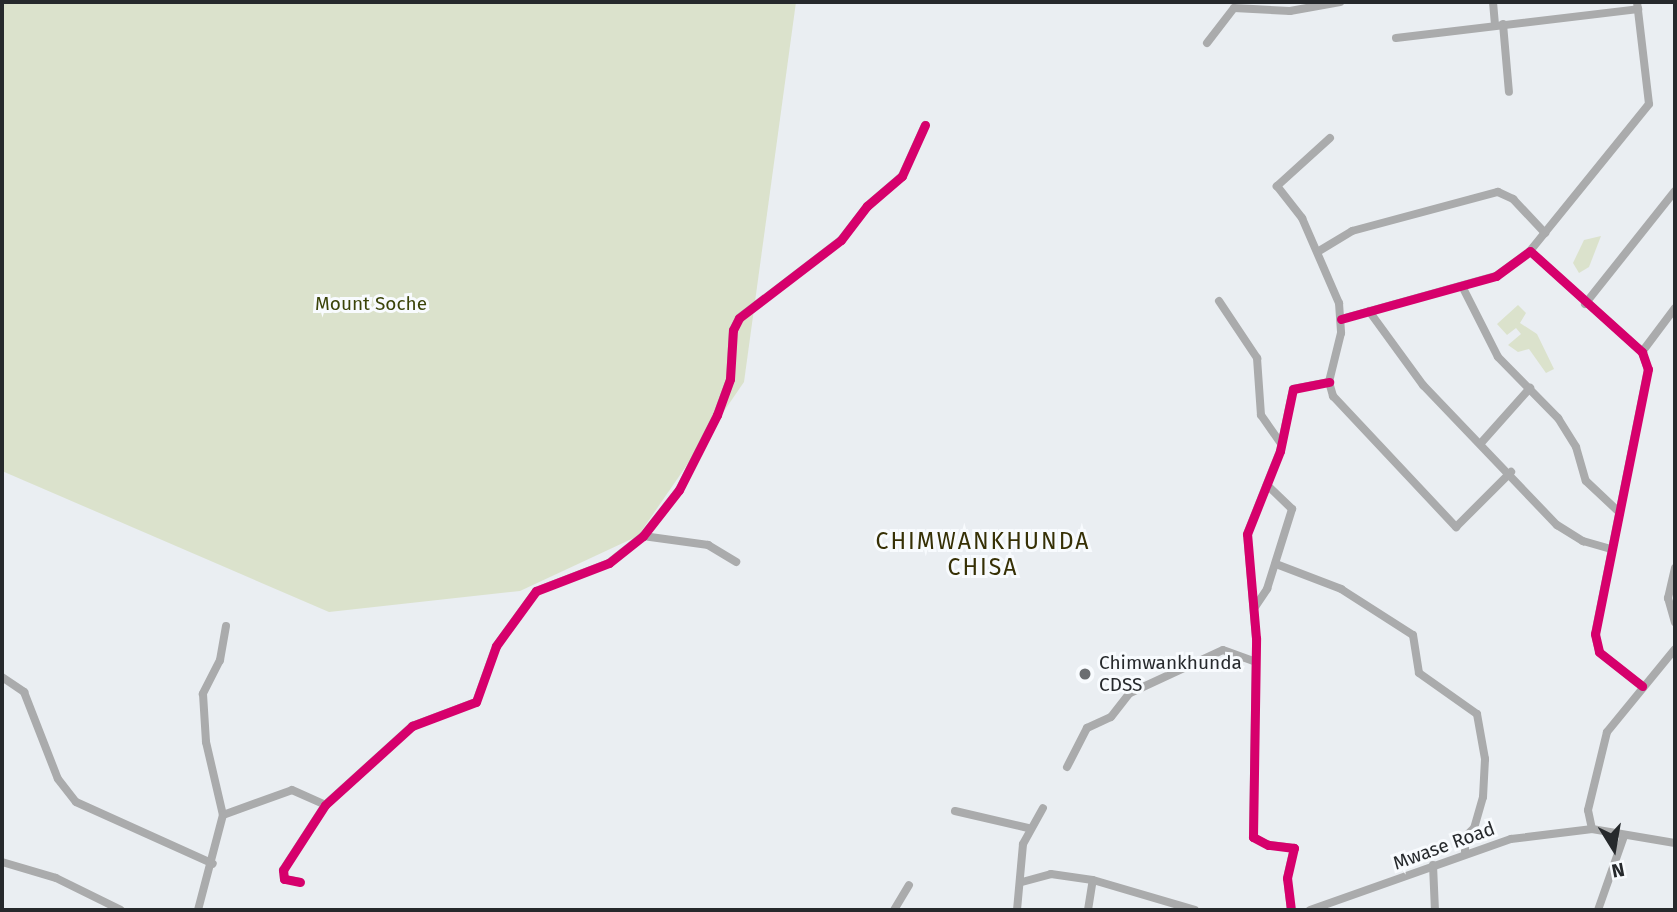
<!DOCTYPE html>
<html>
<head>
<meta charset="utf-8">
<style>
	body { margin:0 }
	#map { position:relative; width:1677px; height:912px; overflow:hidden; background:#eaeef2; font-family:"Fira Sans",sans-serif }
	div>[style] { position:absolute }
	.green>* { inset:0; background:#dbe2cc }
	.minor>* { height:8px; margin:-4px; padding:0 4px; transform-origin:4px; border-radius:4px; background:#aaabac }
	.cycleway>* { height:9px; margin:-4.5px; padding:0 4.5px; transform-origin:4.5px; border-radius:4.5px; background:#d6006c }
	.dots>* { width:19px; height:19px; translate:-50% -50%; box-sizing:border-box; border:4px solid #f8fbfe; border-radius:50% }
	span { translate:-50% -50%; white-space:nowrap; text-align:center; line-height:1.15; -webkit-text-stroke:6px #f8fbfe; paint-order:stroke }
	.park-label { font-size:19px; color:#3b4409 }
	.poi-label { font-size:19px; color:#26292c }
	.left { translate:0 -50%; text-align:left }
	.street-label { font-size:19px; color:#26292c }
	.quarter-label { font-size:23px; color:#363005; letter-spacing:2px }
	.frame { position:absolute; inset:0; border:4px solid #26292c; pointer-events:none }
	.north { position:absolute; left:1579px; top:814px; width:70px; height:70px; -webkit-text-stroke:5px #f8fbfe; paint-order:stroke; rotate:169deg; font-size:19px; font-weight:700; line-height:28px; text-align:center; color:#26292c }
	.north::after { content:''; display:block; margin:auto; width:24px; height:32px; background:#26292c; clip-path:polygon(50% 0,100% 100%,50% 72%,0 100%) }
</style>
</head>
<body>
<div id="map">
	<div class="green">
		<i style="clip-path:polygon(2px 2px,796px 2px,744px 382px,638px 536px,520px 591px,329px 612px,2px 471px)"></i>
		<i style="clip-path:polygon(1601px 236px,1589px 267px,1579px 273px,1573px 263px,1584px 240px)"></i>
		<i style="clip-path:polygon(1518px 305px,1526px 313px,1520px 323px,1537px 334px,1554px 369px,1546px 373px,1529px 349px,1518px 352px,1508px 345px,1521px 334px,1516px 328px,1507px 335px,1497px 324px)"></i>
	</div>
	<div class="minor">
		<i style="left:1493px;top:2px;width:23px;rotate:85deg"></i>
		<i style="left:1503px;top:24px;width:68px;rotate:85deg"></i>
		<i style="left:1396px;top:38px;width:244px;rotate:-6.8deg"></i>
		<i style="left:1207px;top:43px;width:44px;rotate:-52.4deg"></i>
		<i style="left:1234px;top:8px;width:56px;rotate:3.1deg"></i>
		<i style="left:1290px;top:11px;width:51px;rotate:-10.2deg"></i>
		<i style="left:1330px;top:138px;width:72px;rotate:137.8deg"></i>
		<i style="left:1277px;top:186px;width:41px;rotate:52deg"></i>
		<i style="left:1302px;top:218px;width:93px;rotate:66.5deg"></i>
		<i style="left:1339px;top:303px;width:30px;rotate:86deg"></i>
		<i style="left:1341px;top:333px;width:50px;rotate:103.8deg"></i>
		<i style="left:1329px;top:382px;width:15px;rotate:74deg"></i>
		<i style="left:1333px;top:396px;width:180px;rotate:46.8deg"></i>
		<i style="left:1456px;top:527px;width:78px;rotate:-45deg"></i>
		<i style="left:1319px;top:251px;width:39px;rotate:-31deg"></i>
		<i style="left:1352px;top:231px;width:151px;rotate:-15deg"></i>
		<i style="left:1498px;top:192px;width:17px;rotate:25deg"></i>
		<i style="left:1513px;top:199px;width:47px;rotate:46.7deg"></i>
		<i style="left:1530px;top:251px;width:189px;rotate:-51deg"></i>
		<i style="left:1649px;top:104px;width:103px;rotate:-96.7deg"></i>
		<i style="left:1463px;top:288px;width:77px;rotate:63.1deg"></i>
		<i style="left:1498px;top:357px;width:86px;rotate:45.5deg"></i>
		<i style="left:1558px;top:418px;width:34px;rotate:58deg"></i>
		<i style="left:1576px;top:447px;width:35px;rotate:74deg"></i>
		<i style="left:1586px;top:481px;width:45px;rotate:43.2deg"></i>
		<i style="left:1219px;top:301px;width:69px;rotate:56.3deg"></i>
		<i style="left:1257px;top:358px;width:57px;rotate:86deg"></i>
		<i style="left:1261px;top:415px;width:35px;rotate:55deg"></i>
		<i style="left:1585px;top:304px;width:144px;rotate:-51.5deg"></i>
		<i style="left:1369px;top:311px;width:92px;rotate:53.9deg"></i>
		<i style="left:1423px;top:385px;width:194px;rotate:46.3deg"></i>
		<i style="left:1557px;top:525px;width:31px;rotate:32deg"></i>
		<i style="left:1583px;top:541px;width:29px;rotate:16deg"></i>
		<i style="left:1341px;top:319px;width:161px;rotate:-15.5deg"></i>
		<i style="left:1496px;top:276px;width:42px;rotate:-36.3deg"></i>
		<i style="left:1530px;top:251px;width:151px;rotate:42deg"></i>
		<i style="left:1642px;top:352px;width:18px;rotate:71deg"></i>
		<i style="left:1648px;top:369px;width:270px;rotate:101.3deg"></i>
		<i style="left:1595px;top:634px;width:18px;rotate:77deg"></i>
		<i style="left:1599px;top:652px;width:55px;rotate:38.3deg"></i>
		<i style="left:1642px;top:352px;width:55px;rotate:-53.1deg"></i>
		<i style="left:1481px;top:443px;width:74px;rotate:-48.3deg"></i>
		<i style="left:643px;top:536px;width:66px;rotate:7.9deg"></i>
		<i style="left:708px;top:545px;width:33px;rotate:31deg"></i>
		<i style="left:1276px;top:564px;width:70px;rotate:21deg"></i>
		<i style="left:1341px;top:589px;width:85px;rotate:32.6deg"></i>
		<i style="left:1413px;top:635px;width:38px;rotate:81deg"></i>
		<i style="left:1419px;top:673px;width:71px;rotate:35.3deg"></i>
		<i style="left:1477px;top:714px;width:46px;rotate:79.9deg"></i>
		<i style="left:1485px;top:759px;width:38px;rotate:93deg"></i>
		<i style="left:1483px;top:797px;width:32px;rotate:106deg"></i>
		<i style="left:1474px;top:828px;width:13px;rotate:135deg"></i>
		<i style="left:1465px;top:837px;width:15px;rotate:90deg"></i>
		<i style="left:1675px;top:568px;width:31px;rotate:103deg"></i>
		<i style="left:1668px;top:598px;width:25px;rotate:74deg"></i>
		<i style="left:1255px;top:607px;width:22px;rotate:-56deg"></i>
		<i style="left:1267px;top:589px;width:84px;rotate:-72.6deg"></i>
		<i style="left:1292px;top:509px;width:35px;rotate:-136deg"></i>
		<i style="left:226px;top:626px;width:35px;rotate:100deg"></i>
		<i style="left:220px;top:660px;width:38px;rotate:117deg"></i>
		<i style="left:203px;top:694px;width:48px;rotate:86.4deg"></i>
		<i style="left:206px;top:742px;width:75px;rotate:76.9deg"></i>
		<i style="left:223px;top:815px;width:73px;rotate:-19.9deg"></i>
		<i style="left:292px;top:790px;width:36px;rotate:24deg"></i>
		<i style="left:2px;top:677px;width:27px;rotate:34deg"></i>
		<i style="left:24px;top:692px;width:93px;rotate:68.7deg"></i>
		<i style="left:58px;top:779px;width:29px;rotate:52deg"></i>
		<i style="left:76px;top:802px;width:150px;rotate:24.3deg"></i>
		<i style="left:1067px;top:767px;width:44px;rotate:-62.9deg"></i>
		<i style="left:1087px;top:728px;width:26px;rotate:-25deg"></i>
		<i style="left:1111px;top:717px;width:31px;rotate:-52deg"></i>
		<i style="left:1130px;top:693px;width:102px;rotate:-24.8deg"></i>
		<i style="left:1223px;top:650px;width:33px;rotate:20deg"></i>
		<i style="left:955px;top:811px;width:75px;rotate:13.1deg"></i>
		<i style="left:1592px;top:829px;width:19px;rotate:-102deg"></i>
		<i style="left:1588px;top:810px;width:80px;rotate:-76.3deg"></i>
		<i style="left:1607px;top:732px;width:107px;rotate:-50.7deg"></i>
		<i style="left:2px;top:862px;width:56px;rotate:16.5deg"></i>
		<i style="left:56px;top:878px;width:72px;rotate:26.2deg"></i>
		<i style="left:1433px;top:865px;width:45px;rotate:87.5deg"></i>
		<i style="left:300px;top:882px;width:16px;rotate:-169deg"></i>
		<i style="left:284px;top:879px;width:9px;rotate:-96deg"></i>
		<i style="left:283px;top:870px;width:77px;rotate:-57.1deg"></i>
		<i style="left:325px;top:805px;width:118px;rotate:-42.2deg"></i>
		<i style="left:412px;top:726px;width:68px;rotate:-20.6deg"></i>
		<i style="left:476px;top:702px;width:59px;rotate:-70.3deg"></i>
		<i style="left:496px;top:646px;width:68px;rotate:-54deg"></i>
		<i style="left:536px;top:591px;width:78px;rotate:-21deg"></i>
		<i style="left:609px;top:563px;width:43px;rotate:-38.5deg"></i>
		<i style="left:643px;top:536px;width:58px;rotate:-52deg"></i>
		<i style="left:679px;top:490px;width:84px;rotate:-63.1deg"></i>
		<i style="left:717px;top:415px;width:38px;rotate:-70deg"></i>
		<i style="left:730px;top:379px;width:49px;rotate:-86.5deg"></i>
		<i style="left:733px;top:330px;width:13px;rotate:-63deg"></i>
		<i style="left:739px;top:318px;width:128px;rotate:-37.4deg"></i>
		<i style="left:841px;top:240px;width:43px;rotate:-52.6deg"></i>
		<i style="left:867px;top:206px;width:46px;rotate:-40.6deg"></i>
		<i style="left:902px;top:176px;width:56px;rotate:-65.7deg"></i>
		<i style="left:1022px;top:882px;width:30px;rotate:-15deg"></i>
		<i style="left:1051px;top:874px;width:42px;rotate:8.1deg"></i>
		<i style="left:1093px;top:880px;width:106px;rotate:16.4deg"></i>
		<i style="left:198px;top:910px;width:98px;rotate:-75.3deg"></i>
		<i style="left:894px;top:910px;width:29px;rotate:-59deg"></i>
		<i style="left:1017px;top:910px;width:66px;rotate:-84.8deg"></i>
		<i style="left:1023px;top:844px;width:41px;rotate:-60.9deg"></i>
		<i style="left:1088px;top:910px;width:30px;rotate:-81deg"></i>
		<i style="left:1291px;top:910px;width:32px;rotate:-97deg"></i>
		<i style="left:1287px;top:878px;width:31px;rotate:-77deg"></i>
		<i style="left:1294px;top:848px;width:26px;rotate:-173deg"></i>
		<i style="left:1268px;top:845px;width:17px;rotate:-152deg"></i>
		<i style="left:1253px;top:837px;width:199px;rotate:-89.1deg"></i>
		<i style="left:1256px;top:638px;width:104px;rotate:-94.9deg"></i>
		<i style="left:1247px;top:534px;width:89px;rotate:-68.3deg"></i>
		<i style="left:1280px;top:451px;width:63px;rotate:-78.2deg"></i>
		<i style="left:1293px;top:389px;width:37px;rotate:-11deg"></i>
		<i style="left:1310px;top:910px;width:213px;rotate:-19.5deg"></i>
		<i style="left:1511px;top:839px;width:82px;rotate:-7deg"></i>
		<i style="left:1592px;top:829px;width:84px;rotate:9.6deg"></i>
		<i style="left:1598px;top:910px;width:78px;rotate:-70.6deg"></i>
	</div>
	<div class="cycleway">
		<i style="left:1341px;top:319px;width:161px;rotate:-15.5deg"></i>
		<i style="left:1496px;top:276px;width:42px;rotate:-36.3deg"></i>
		<i style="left:1530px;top:251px;width:151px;rotate:42deg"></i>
		<i style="left:1642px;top:352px;width:18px;rotate:71deg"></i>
		<i style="left:1648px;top:369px;width:270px;rotate:101.3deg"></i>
		<i style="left:1595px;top:634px;width:18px;rotate:77deg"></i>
		<i style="left:1599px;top:652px;width:55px;rotate:38.3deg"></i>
		<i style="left:300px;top:882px;width:16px;rotate:-169deg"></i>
		<i style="left:284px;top:879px;width:9px;rotate:-96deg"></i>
		<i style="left:283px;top:870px;width:77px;rotate:-57.1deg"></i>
		<i style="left:325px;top:805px;width:118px;rotate:-42.2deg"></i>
		<i style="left:412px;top:726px;width:68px;rotate:-20.6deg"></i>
		<i style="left:476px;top:702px;width:59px;rotate:-70.3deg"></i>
		<i style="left:496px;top:646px;width:68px;rotate:-54deg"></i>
		<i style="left:536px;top:591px;width:78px;rotate:-21deg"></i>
		<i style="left:609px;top:563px;width:43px;rotate:-38.5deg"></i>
		<i style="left:643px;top:536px;width:58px;rotate:-52deg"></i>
		<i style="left:679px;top:490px;width:84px;rotate:-63.1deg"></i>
		<i style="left:717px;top:415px;width:38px;rotate:-70deg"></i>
		<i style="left:730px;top:379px;width:49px;rotate:-86.5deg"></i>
		<i style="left:733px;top:330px;width:13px;rotate:-63deg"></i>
		<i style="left:739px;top:318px;width:128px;rotate:-37.4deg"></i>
		<i style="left:841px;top:240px;width:43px;rotate:-52.6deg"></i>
		<i style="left:867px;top:206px;width:46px;rotate:-40.6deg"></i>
		<i style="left:902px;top:176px;width:56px;rotate:-65.7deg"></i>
		<i style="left:1291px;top:910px;width:32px;rotate:-97deg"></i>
		<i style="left:1287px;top:878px;width:31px;rotate:-77deg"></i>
		<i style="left:1294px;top:848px;width:26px;rotate:-173deg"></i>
		<i style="left:1268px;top:845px;width:17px;rotate:-152deg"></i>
		<i style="left:1253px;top:837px;width:199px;rotate:-89.1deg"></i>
		<i style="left:1256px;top:638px;width:104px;rotate:-94.9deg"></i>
		<i style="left:1247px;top:534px;width:89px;rotate:-68.3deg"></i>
		<i style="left:1280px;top:451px;width:63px;rotate:-78.2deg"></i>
		<i style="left:1293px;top:389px;width:37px;rotate:-11deg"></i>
	</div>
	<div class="dots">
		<i style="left:1085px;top:674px;background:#6b6e71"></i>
	</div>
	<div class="park-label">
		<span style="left:371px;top:304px">Mount Soche</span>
	</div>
	<div class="poi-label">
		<span class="left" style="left:1099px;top:674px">Chimwankhunda<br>CDSS</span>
	</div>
	<div class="street-label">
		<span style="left:1444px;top:846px;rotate:-20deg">Mwase Road</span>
	</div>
	<div class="quarter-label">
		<span style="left:983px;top:554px">CHIMWANKHUNDA<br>CHISA</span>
	</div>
	<div class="frame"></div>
	<div class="north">N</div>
</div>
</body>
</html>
